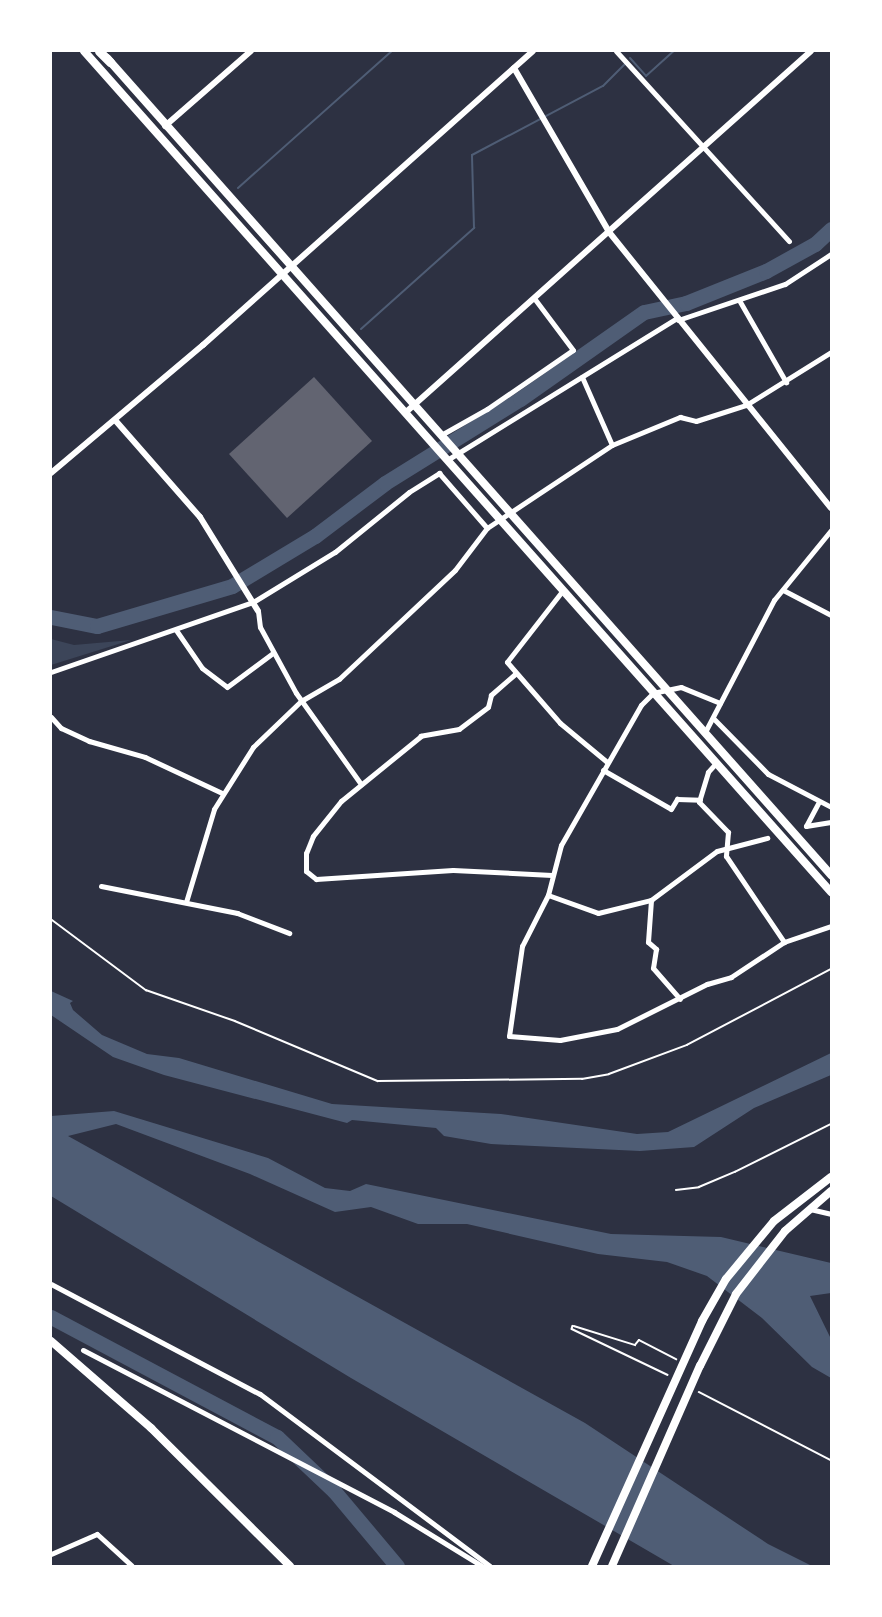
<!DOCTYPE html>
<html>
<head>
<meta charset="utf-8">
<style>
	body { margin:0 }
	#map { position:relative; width:882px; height:1617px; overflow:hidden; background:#2d3142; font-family:"Nunito Sans",sans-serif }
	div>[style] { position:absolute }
	.green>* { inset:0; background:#3c4559 }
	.water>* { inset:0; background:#4f5d75 }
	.stream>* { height:2px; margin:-1px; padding:0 1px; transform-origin:1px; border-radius:1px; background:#4f5d75 }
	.river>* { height:15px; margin:-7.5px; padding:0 7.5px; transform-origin:7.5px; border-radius:7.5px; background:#4f5d75 }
	.building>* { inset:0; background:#626471 }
	.path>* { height:1.5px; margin:-0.75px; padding:0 0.75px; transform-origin:0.75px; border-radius:0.75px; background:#fff }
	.minor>* { height:5px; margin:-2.5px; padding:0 2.5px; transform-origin:2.5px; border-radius:2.5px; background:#fff }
	.tertiary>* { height:6px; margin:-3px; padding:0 3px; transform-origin:3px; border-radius:3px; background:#fff }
	.primary>* { height:8px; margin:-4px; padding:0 4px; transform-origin:4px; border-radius:4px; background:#fff }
	.trunk>* { height:8px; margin:-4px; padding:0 4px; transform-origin:4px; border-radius:4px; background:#fff }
	.motorway>* { height:9px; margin:-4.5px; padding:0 4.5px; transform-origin:4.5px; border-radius:4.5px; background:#fff }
	span { translate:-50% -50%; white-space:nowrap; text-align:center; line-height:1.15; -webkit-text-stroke:4.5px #fff; paint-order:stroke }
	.frame { position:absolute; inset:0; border:52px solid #fff; pointer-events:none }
</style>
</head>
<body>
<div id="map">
	<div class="green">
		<i style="clip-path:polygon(51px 639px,74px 645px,131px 640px,51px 665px)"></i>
	</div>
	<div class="water">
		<i style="clip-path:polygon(51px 991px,73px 1001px,70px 1003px,73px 1010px,102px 1035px,147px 1054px,179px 1058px,332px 1104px,501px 1114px,637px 1134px,668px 1132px,831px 1053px,831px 1075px,754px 1108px,694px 1147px,640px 1151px,491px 1144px,444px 1136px,436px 1128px,352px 1120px,347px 1123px,164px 1075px,113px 1057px,51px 1015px)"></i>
		<i style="clip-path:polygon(114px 1111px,268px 1158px,325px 1188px,350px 1191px,366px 1184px,611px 1234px,721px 1237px,831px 1263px,831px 1293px,810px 1296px,831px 1339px,831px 1378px,812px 1367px,762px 1318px,707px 1276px,667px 1262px,598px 1254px,467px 1224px,418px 1224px,371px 1207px,335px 1212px,250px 1174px,116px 1124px,68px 1136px,585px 1423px,768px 1544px,812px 1566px,674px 1566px,351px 1378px,51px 1196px,51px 1116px)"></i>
	</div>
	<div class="stream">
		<i style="left:630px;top:58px;width:24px;rotate:48deg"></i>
		<i style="left:646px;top:76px;width:38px;rotate:-42deg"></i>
		<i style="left:238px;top:188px;width:206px;rotate:-41.7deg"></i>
		<i style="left:361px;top:329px;width:152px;rotate:-41.8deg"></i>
		<i style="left:474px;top:228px;width:73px;rotate:-91.6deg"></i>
		<i style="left:472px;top:155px;width:148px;rotate:-27.8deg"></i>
		<i style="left:603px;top:86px;width:31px;rotate:-45deg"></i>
	</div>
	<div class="river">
		<i style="left:51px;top:617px;width:47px;rotate:11.1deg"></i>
		<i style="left:97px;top:626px;width:141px;rotate:-16.5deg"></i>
		<i style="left:232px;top:586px;width:97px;rotate:-31.1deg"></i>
		<i style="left:315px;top:536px;width:88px;rotate:-37.1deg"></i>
		<i style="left:385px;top:483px;width:159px;rotate:-31.9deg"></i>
		<i style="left:520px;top:399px;width:151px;rotate:-35.1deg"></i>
		<i style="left:644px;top:312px;width:43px;rotate:-12.1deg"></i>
		<i style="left:686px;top:303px;width:86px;rotate:-21.8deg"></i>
		<i style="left:766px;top:271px;width:56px;rotate:-28.9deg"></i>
		<i style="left:815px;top:244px;width:22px;rotate:-43deg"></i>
		<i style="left:51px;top:1317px;width:256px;rotate:28deg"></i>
		<i style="left:277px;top:1437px;width:79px;rotate:43.5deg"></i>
		<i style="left:334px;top:1491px;width:98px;rotate:50deg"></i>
	</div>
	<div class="building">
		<i style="clip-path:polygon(314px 377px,372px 441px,287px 518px,229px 454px)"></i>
	</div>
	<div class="path">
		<i style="left:51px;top:919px;width:119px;rotate:36.8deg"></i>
		<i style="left:146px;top:990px;width:94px;rotate:19.2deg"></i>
		<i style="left:235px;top:1021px;width:155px;rotate:22.8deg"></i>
		<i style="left:378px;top:1081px;width:204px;rotate:-0.6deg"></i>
		<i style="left:582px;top:1079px;width:27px;rotate:-10deg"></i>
		<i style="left:609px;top:1074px;width:83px;rotate:-20.4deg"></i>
		<i style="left:687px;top:1045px;width:163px;rotate:-27.8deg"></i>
		<i style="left:676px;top:1190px;width:23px;rotate:-7deg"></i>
		<i style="left:699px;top:1187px;width:39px;rotate:-23deg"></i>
		<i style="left:735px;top:1172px;width:107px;rotate:-26.6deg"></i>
		<i style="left:573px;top:1326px;width:3px;rotate:108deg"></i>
		<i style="left:572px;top:1329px;width:106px;rotate:25.6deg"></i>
		<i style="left:574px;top:1326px;width:64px;rotate:17.3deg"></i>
		<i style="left:635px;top:1345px;width:6px;rotate:-51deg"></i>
		<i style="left:639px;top:1340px;width:42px;rotate:27.2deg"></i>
		<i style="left:699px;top:1392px;width:148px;rotate:27.3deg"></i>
	</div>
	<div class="minor">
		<i style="left:616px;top:51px;width:257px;rotate:47.7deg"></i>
		<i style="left:739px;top:300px;width:95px;rotate:60.2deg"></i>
		<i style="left:678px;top:320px;width:113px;rotate:-18.6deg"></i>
		<i style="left:785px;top:284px;width:55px;rotate:-33.1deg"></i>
		<i style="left:582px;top:377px;width:74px;rotate:66.2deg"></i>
		<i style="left:441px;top:435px;width:53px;rotate:-29.5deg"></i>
		<i style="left:487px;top:409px;width:104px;rotate:-34.5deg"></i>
		<i style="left:573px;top:350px;width:65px;rotate:-126.9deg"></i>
		<i style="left:447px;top:460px;width:270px;rotate:-31.7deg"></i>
		<i style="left:563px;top:590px;width:91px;rotate:127.9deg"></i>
		<i style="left:507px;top:662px;width:81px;rotate:49deg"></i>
		<i style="left:560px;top:723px;width:61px;rotate:39.7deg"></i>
		<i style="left:783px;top:590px;width:54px;rotate:27.5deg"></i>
		<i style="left:258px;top:611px;width:16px;rotate:83deg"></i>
		<i style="left:260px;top:627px;width:75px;rotate:61.4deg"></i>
		<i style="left:296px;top:693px;width:112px;rotate:54.5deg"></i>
		<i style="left:176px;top:630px;width:46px;rotate:55.6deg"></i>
		<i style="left:202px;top:668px;width:31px;rotate:37deg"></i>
		<i style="left:227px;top:687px;width:57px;rotate:-36.5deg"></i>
		<i style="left:51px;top:672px;width:214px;rotate:-19.1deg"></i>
		<i style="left:253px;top:602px;width:96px;rotate:-31.4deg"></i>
		<i style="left:335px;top:552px;width:95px;rotate:-39deg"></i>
		<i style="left:409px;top:492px;width:36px;rotate:-32deg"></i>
		<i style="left:439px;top:473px;width:73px;rotate:48.9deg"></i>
		<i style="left:515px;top:674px;width:32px;rotate:139deg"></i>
		<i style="left:491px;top:695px;width:12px;rotate:104deg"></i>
		<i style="left:488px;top:707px;width:36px;rotate:143deg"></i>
		<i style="left:459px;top:729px;width:39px;rotate:170deg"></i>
		<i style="left:421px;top:736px;width:103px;rotate:140.9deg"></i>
		<i style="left:341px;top:801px;width:45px;rotate:128.7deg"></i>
		<i style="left:313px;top:836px;width:18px;rotate:112deg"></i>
		<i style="left:306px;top:853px;width:18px;rotate:90deg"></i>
		<i style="left:306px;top:871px;width:13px;rotate:39deg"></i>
		<i style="left:316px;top:879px;width:137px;rotate:-3.8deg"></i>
		<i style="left:453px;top:870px;width:99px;rotate:2.9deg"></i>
		<i style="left:720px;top:703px;width:42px;rotate:-157.7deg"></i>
		<i style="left:681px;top:687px;width:29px;rotate:168deg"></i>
		<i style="left:653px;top:693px;width:17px;rotate:135deg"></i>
		<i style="left:641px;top:705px;width:161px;rotate:119.7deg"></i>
		<i style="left:561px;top:845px;width:52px;rotate:104.6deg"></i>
		<i style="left:548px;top:895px;width:57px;rotate:117deg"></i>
		<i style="left:522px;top:946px;width:91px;rotate:98.2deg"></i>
		<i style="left:509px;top:1036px;width:51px;rotate:4.5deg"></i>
		<i style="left:560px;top:1040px;width:58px;rotate:-10.9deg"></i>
		<i style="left:617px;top:1029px;width:101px;rotate:-26.6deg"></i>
		<i style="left:707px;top:984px;width:25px;rotate:-16deg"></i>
		<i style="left:731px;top:977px;width:64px;rotate:-33.4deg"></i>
		<i style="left:784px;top:942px;width:50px;rotate:-18.8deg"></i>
		<i style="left:51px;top:717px;width:15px;rotate:48deg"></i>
		<i style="left:61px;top:728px;width:31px;rotate:25deg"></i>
		<i style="left:89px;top:741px;width:58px;rotate:15.9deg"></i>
		<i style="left:145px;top:757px;width:85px;rotate:25.1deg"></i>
		<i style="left:714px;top:719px;width:77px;rotate:45.5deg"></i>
		<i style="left:768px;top:774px;width:71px;rotate:27.6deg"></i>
		<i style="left:705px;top:732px;width:149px;rotate:-62.4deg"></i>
		<i style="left:774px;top:600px;width:90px;rotate:-50.8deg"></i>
		<i style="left:716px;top:763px;width:12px;rotate:132deg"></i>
		<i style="left:708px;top:772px;width:31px;rotate:107deg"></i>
		<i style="left:699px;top:802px;width:42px;rotate:46deg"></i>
		<i style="left:728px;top:832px;width:24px;rotate:95deg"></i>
		<i style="left:726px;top:856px;width:104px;rotate:56deg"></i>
		<i style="left:603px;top:770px;width:78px;rotate:29.8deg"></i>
		<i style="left:671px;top:809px;width:12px;rotate:-59deg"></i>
		<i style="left:677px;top:799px;width:23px;rotate:2deg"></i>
		<i style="left:806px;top:826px;width:27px;rotate:-62deg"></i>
		<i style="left:806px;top:826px;width:25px;rotate:-9deg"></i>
		<i style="left:101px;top:886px;width:139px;rotate:11.2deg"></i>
		<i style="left:237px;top:913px;width:56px;rotate:21deg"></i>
		<i style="left:548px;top:895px;width:53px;rotate:19.8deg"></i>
		<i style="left:598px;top:913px;width:55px;rotate:-13.8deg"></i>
		<i style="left:651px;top:900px;width:82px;rotate:-36.6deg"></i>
		<i style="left:717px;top:851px;width:52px;rotate:-14.6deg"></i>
		<i style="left:651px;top:900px;width:42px;rotate:94.1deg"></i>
		<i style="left:648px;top:942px;width:11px;rotate:41deg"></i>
		<i style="left:656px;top:949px;width:19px;rotate:99deg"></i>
		<i style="left:653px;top:968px;width:41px;rotate:48.9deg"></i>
		<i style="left:186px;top:902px;width:97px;rotate:-73.2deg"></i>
		<i style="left:214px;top:809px;width:73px;rotate:-57.8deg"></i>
		<i style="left:253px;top:747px;width:66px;rotate:-43.8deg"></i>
		<i style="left:301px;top:701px;width:44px;rotate:-30.1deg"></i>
		<i style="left:339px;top:679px;width:159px;rotate:-43.2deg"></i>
		<i style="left:455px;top:570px;width:53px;rotate:-52.7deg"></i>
		<i style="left:487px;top:528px;width:150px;rotate:-33.6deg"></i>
		<i style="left:612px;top:445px;width:74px;rotate:-22.4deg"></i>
		<i style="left:680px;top:417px;width:16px;rotate:14deg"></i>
		<i style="left:696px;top:421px;width:52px;rotate:-17.7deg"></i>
		<i style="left:746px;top:405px;width:100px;rotate:-31.9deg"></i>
		<i style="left:810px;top:1209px;width:22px;rotate:13deg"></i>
		<i style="left:51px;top:1284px;width:236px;rotate:27.8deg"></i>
		<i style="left:260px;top:1394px;width:287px;rotate:36.8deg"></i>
		<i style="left:83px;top:1350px;width:351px;rotate:27.5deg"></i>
		<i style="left:394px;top:1512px;width:103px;rotate:31.5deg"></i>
		<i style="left:51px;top:1554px;width:50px;rotate:-23.5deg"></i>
		<i style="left:97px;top:1534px;width:47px;rotate:42.4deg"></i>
	</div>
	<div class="tertiary">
		<i style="left:514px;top:68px;width:190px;rotate:59.9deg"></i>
		<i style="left:609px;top:232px;width:354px;rotate:51.2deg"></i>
		<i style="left:165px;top:126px;width:114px;rotate:-41.1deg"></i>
		<i style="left:405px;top:413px;width:544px;rotate:-41.72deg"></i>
		<i style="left:115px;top:420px;width:129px;rotate:48.8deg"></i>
		<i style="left:200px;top:517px;width:110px;rotate:58.3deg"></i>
		<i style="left:51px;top:473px;width:199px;rotate:-40.1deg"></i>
		<i style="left:203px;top:345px;width:442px;rotate:-41.7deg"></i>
	</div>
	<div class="primary">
		<i style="left:84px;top:51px;width:1125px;rotate:48.39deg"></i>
		<i style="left:107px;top:58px;width:1092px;rotate:48.45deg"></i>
	</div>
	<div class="trunk">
		<i style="left:51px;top:1341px;width:133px;rotate:41deg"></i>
		<i style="left:151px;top:1428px;width:196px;rotate:44.8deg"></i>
		<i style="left:592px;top:1566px;width:269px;rotate:-65.8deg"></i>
		<i style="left:702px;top:1321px;width:48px;rotate:-60.3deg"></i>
		<i style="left:726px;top:1279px;width:75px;rotate:-50.4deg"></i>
		<i style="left:774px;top:1221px;width:72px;rotate:-37.7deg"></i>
		<i style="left:612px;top:1566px;width:219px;rotate:-66.3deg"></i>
		<i style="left:700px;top:1366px;width:80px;rotate:-63.4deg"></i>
		<i style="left:736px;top:1294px;width:80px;rotate:-52.1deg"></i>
		<i style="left:785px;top:1231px;width:61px;rotate:-41deg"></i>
	</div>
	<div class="motorway">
		<i style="left:99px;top:51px;width:16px;rotate:45deg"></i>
	</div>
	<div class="frame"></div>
</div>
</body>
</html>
